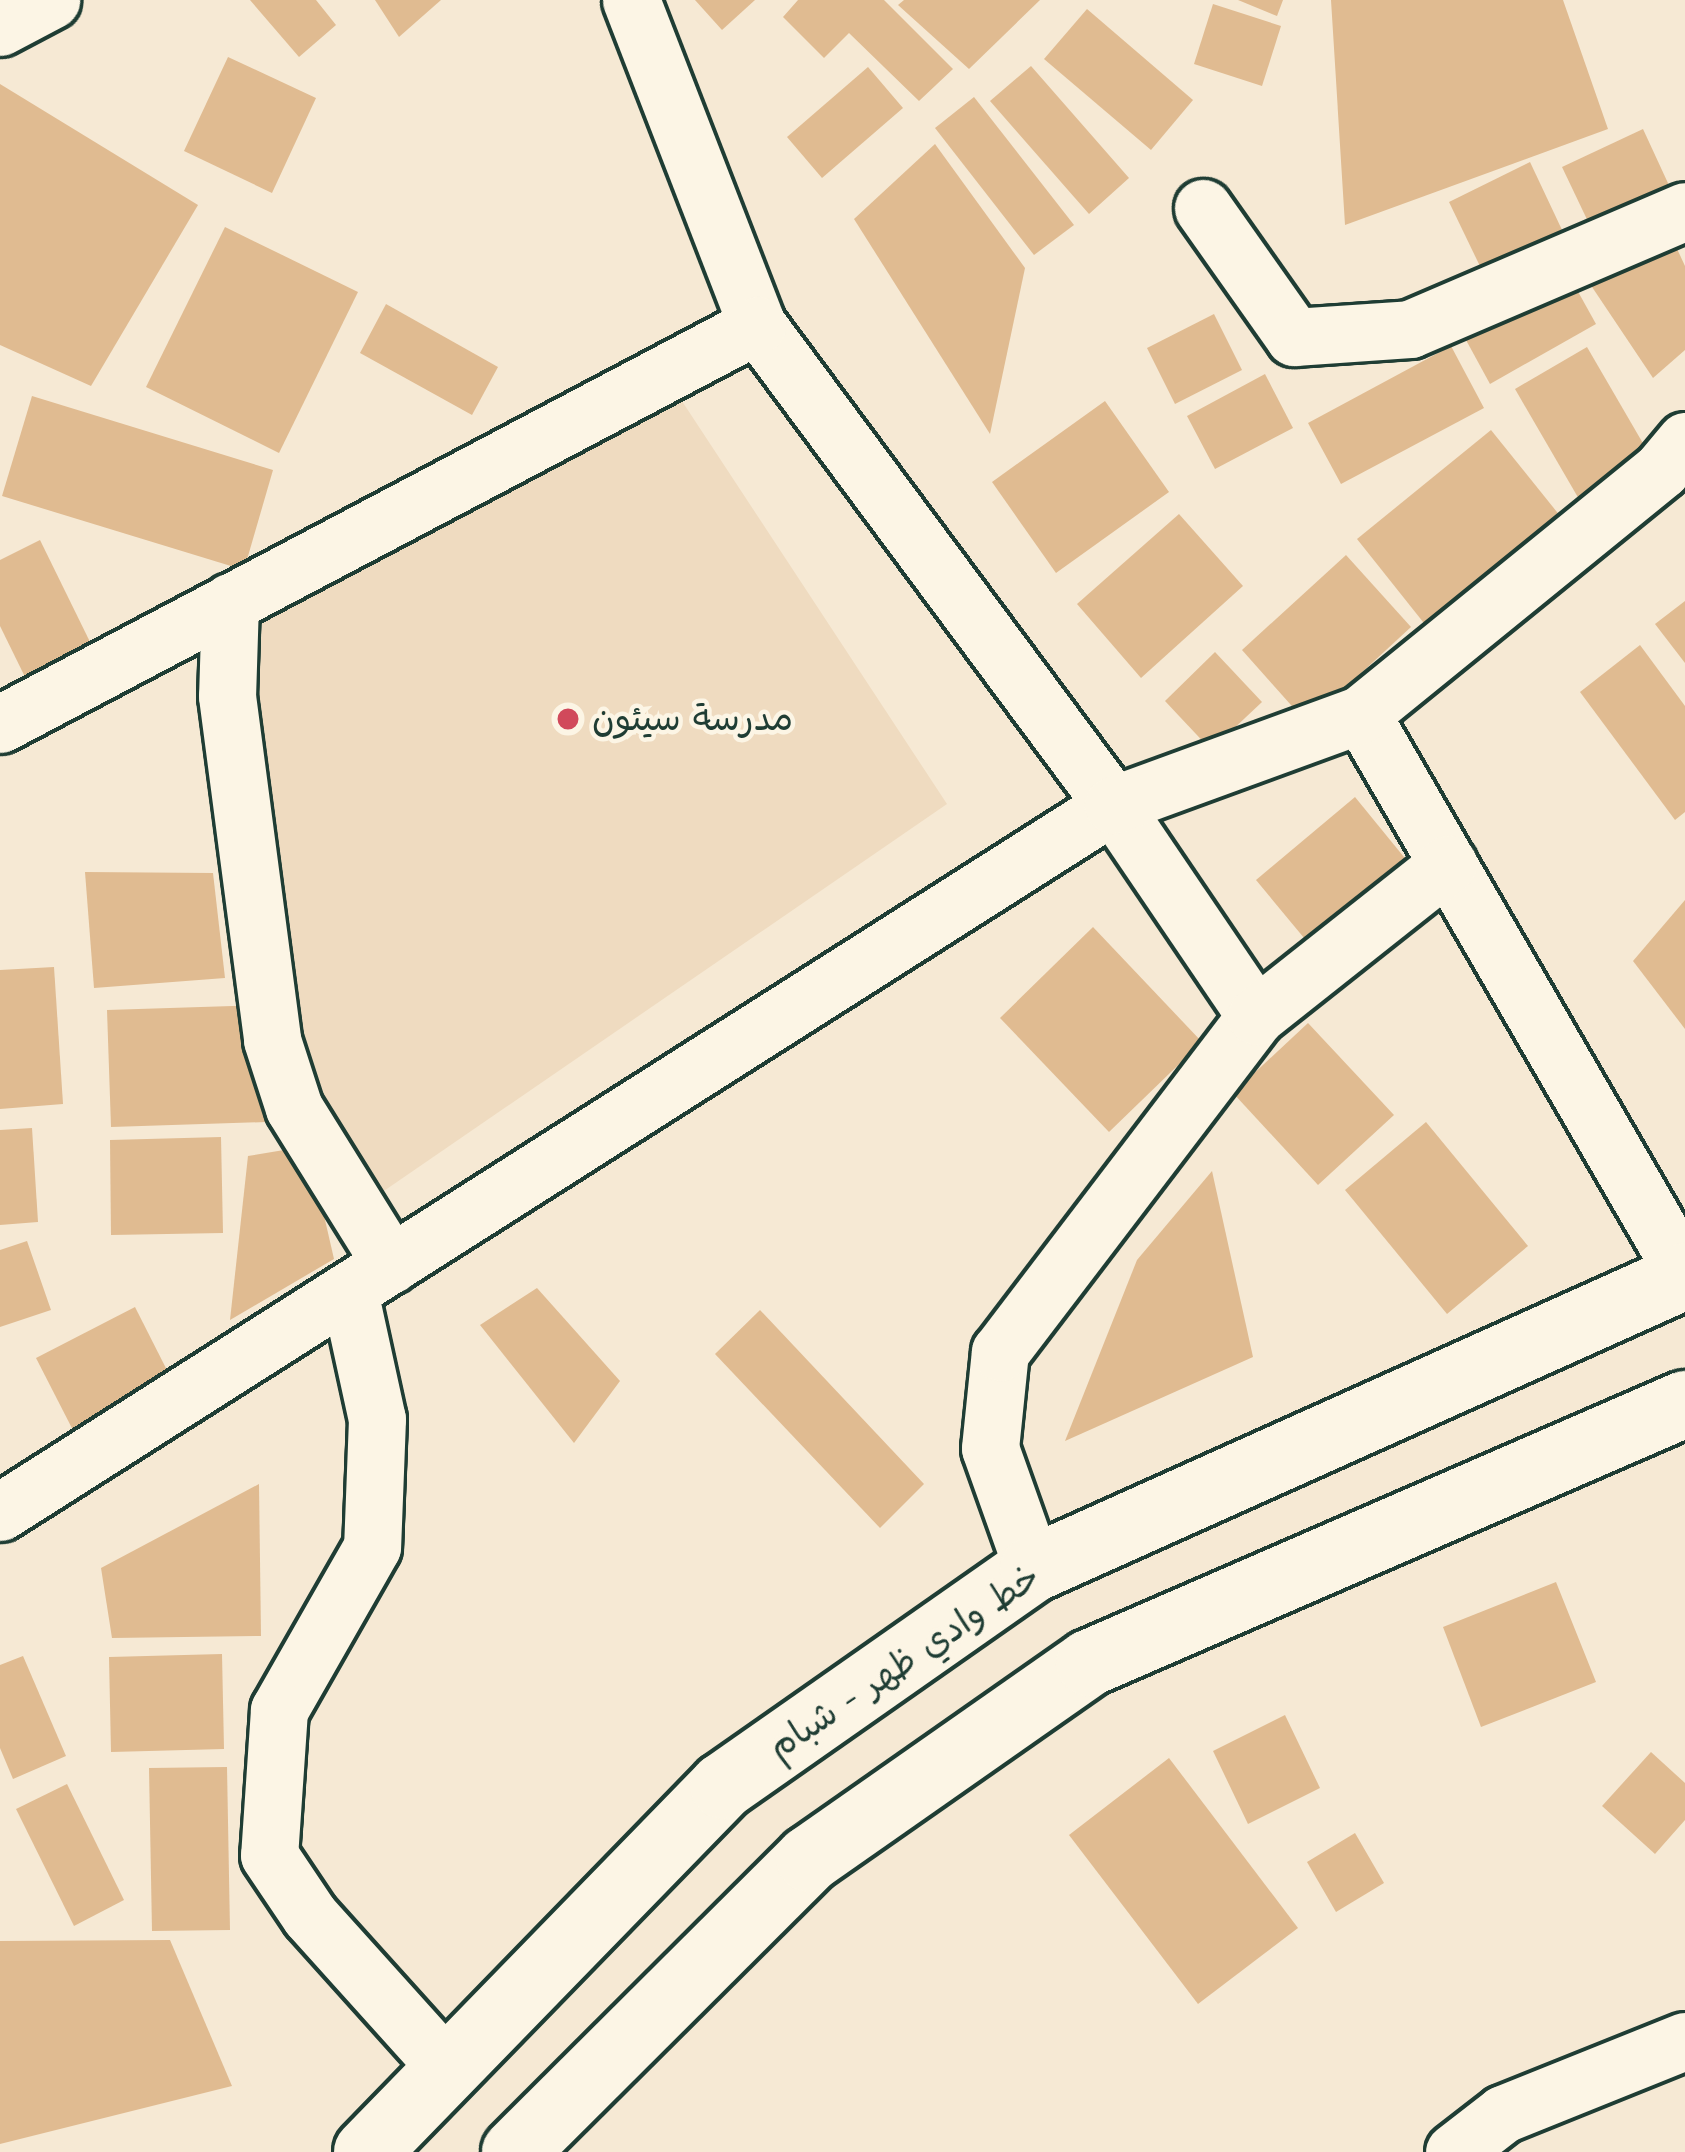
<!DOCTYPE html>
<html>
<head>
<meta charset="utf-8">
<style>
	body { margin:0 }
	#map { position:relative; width:1685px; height:2152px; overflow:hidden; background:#f6e9d4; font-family:"Comic Neue","Playpen Sans Arabic",sans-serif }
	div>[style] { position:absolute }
	.built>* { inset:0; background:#efdbc0 }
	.building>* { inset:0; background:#e0bb91 }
	.roads { filter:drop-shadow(3px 0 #1f3d34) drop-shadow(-3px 0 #1f3d34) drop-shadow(0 3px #1f3d34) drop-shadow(0 -3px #1f3d34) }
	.minor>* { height:57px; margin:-28.5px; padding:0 28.5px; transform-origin:28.5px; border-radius:28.5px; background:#fcf5e5 }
	.major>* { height:66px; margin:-33px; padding:0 33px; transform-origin:33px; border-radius:33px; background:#fcf5e5 }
	.dots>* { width:33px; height:33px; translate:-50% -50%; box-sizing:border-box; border:6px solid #fcf5e5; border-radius:50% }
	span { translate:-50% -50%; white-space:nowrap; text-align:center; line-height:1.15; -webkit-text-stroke:9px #fcf5e5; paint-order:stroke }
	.poi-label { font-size:36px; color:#1f3d34 }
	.left { translate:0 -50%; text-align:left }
	.street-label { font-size:36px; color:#1f3d34 }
</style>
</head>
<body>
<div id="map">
	<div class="built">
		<i style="clip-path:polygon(674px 389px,947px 804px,346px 1217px,276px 1026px,237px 634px)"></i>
	</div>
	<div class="building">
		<i style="clip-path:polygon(250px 0,316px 0,336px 25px,299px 57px)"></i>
		<i style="clip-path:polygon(375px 0,441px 0,399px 37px)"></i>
		<i style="clip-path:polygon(695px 0,755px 0,722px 30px)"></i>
		<i style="clip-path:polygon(798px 0,884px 0,953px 69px,919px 101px,849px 33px,824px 58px,783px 17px)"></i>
		<i style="clip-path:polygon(904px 0,1040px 0,969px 69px,898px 5px)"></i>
		<i style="clip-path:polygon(1238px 0,1283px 0,1277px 16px)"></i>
		<i style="clip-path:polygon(1331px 0,1563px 0,1608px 129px,1345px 225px)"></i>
		<i style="clip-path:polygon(1213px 4px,1281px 26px,1262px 86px,1194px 64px)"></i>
		<i style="clip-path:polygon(1087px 9px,1193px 100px,1151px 150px,1044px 59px)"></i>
		<i style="clip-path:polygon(228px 57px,316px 98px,272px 193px,184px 151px)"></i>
		<i style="clip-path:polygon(1031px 66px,1129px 178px,1089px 214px,990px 101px)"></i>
		<i style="clip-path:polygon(868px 67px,903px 108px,822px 178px,787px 137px)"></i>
		<i style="clip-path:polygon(0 84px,198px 205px,91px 386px,0 345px)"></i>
		<i style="clip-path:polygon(974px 97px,1074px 225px,1034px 255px,935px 128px)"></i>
		<i style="clip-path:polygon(1643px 129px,1673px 194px,1593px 232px,1562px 167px)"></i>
		<i style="clip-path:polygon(935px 144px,1025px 268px,990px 434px,854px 219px)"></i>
		<i style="clip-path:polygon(1530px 162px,1571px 249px,1491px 289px,1449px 202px)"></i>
		<i style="clip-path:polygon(1665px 223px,1685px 266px,1685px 350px,1653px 378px,1584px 275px)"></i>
		<i style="clip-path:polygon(225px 227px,358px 292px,279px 453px,146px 387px)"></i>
		<i style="clip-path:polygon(1566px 270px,1596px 324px,1490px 384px,1460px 329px)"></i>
		<i style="clip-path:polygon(386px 304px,498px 367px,472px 415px,360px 353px)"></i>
		<i style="clip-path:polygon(1214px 314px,1242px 370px,1175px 404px,1147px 348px)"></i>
		<i style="clip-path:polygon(1451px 346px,1484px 408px,1341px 484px,1308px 423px)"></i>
		<i style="clip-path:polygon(1587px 347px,1655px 464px,1583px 506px,1515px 389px)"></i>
		<i style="clip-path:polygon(1265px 374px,1293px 428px,1215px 469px,1187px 416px)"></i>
		<i style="clip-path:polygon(32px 396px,273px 470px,244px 570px,2px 496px)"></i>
		<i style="clip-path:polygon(1105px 401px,1169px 492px,1056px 573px,992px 482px)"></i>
		<i style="clip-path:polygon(1491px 430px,1569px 527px,1435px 637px,1357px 539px)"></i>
		<i style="clip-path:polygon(1179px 514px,1243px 586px,1141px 678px,1077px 604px)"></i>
		<i style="clip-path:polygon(40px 540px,92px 646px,26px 679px,0 626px,0 560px)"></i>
		<i style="clip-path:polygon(1346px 555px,1411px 627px,1307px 723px,1242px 650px)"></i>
		<i style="clip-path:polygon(1685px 601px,1685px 663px,1655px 624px)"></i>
		<i style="clip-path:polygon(1640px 645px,1685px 706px,1685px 812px,1675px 820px,1580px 692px)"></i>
		<i style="clip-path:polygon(1215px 652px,1262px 702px,1211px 750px,1165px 701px)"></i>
		<i style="clip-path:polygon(1355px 797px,1417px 873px,1319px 956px,1256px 880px)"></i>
		<i style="clip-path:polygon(85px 872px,213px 873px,225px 978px,94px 988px)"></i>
		<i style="clip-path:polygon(1685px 900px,1685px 1029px,1633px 961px)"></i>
		<i style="clip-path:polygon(1093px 927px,1202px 1042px,1109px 1132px,1000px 1018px)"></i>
		<i style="clip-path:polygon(54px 967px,63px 1104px,0 1109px,0 970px)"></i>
		<i style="clip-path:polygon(262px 1005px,266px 1122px,111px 1127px,107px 1010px)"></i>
		<i style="clip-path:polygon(1308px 1023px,1394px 1115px,1318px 1185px,1233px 1093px)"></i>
		<i style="clip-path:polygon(1426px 1122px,1528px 1246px,1447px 1314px,1345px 1190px)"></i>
		<i style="clip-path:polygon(32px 1128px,38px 1222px,0 1225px,0 1130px)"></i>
		<i style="clip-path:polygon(221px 1137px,223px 1233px,111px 1235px,110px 1140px)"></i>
		<i style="clip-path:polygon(308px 1146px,334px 1259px,230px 1320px,248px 1156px)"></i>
		<i style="clip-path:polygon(1212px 1171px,1253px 1357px,1065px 1441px,1137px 1260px)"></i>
		<i style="clip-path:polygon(27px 1241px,51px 1310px,0 1327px,0 1250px)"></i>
		<i style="clip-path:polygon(537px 1288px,620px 1381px,574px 1443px,480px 1325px)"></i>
		<i style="clip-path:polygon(135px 1307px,176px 1388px,77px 1438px,36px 1358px)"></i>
		<i style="clip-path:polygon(760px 1310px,924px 1484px,880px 1528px,715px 1354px)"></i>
		<i style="clip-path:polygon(259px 1484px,261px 1636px,112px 1638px,101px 1568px)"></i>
		<i style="clip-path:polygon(1556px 1582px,1596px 1682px,1481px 1727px,1443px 1627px)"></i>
		<i style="clip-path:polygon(222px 1654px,224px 1749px,111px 1752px,109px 1657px)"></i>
		<i style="clip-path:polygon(23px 1656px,66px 1756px,13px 1779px,0 1748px,0 1665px)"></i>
		<i style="clip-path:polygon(1285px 1715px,1320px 1788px,1248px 1824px,1213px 1751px)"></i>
		<i style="clip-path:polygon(1651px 1752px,1685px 1783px,1685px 1820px,1655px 1854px,1602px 1806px)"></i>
		<i style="clip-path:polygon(1169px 1758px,1298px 1928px,1198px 2004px,1069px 1835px)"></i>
		<i style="clip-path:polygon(227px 1767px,230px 1930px,152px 1931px,149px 1768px)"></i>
		<i style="clip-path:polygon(67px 1784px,124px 1900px,74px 1926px,16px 1809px)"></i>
		<i style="clip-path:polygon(1355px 1833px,1384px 1883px,1336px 1912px,1307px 1862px)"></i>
		<i style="clip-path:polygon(170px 1940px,232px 2086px,0 2144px,0 1941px)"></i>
	</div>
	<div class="roads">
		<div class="minor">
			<i style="left:631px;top:0;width:349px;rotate:68.8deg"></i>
			<i style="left:757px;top:325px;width:598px;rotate:53.44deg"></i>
			<i style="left:1113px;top:805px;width:255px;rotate:55.9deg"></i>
			<i style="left:0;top:27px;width:58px;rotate:-27.9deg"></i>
			<i style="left:1203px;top:208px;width:158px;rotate:54.8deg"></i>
			<i style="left:1294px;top:337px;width:116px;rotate:-3.9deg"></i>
			<i style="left:1410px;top:329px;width:299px;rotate:-23.2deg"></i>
			<i style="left:230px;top:602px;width:94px;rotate:91.8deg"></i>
			<i style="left:227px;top:696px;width:347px;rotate:82.5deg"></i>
			<i style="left:272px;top:1040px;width:71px;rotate:72.1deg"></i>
			<i style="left:294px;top:1108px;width:184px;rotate:58.1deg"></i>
			<i style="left:1361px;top:714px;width:648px;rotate:59.99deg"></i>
			<i style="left:0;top:724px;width:856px;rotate:-27.79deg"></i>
			<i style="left:349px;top:1291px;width:131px;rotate:77.7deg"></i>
			<i style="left:377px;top:1419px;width:128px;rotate:92.2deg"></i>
			<i style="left:372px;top:1547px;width:188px;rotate:119.7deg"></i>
			<i style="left:279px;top:1710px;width:145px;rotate:93.9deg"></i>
			<i style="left:269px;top:1855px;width:73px;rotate:56.1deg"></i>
			<i style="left:310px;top:1916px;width:206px;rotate:48deg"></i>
			<i style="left:0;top:1512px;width:1319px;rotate:-32.42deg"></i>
			<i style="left:1113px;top:805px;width:264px;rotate:-20.1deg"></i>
			<i style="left:1361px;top:714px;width:387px;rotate:-39.1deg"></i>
			<i style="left:1661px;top:470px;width:38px;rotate:-50deg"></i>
			<i style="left:1033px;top:1569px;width:128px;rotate:-109.6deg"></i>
			<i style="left:990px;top:1448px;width:97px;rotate:-84.1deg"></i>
			<i style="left:1000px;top:1352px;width:422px;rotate:-52.7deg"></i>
			<i style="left:1256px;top:1016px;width:245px;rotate:-38.4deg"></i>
			<i style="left:1454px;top:2152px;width:62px;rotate:-37.8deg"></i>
			<i style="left:1503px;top:2114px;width:196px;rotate:-21.9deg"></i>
		</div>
		<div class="major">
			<i style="left:367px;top:2152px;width:511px;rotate:-45.79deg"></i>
			<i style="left:723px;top:1786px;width:378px;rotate:-35deg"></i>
			<i style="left:1033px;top:1569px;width:715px;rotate:-24.2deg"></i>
			<i style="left:515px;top:2152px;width:415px;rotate:-44.9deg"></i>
			<i style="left:809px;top:1859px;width:342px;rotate:-35deg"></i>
			<i style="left:1089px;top:1663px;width:650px;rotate:-23.49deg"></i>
		</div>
	</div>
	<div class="dots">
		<i style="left:568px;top:719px;background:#d1495b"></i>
	</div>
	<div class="poi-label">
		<span class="left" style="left:592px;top:719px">مدرسة سيئون</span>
	</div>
	<div class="street-label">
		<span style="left:904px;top:1662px;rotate:-34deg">خط وادي ظهر - شبام</span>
	</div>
</div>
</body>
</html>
